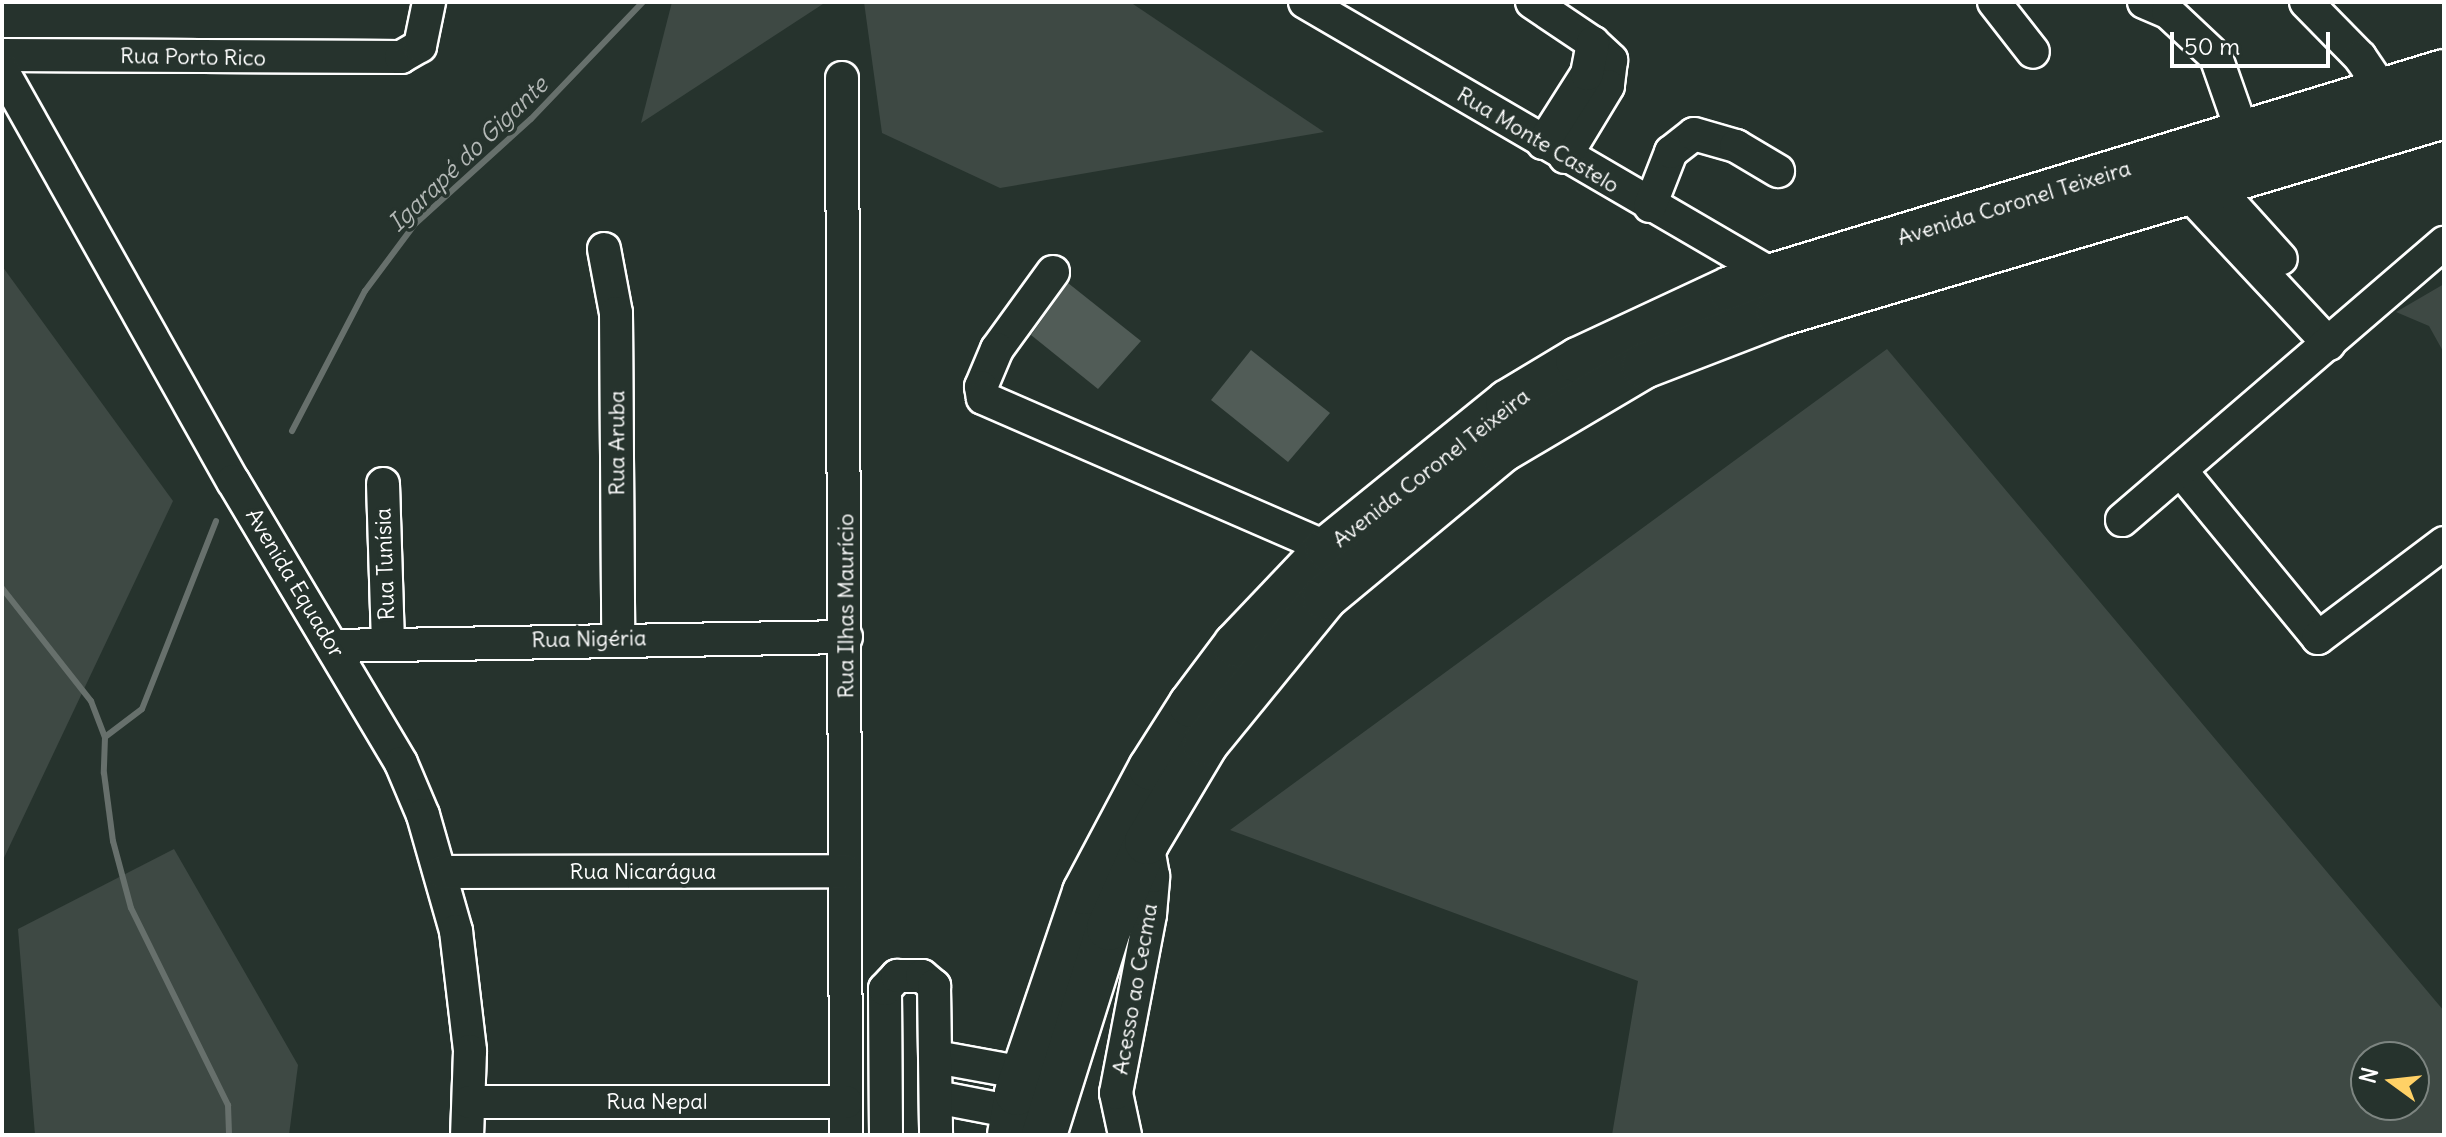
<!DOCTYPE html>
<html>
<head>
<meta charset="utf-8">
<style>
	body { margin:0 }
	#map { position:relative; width:2446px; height:1137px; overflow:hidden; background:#26332d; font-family:Delius,sans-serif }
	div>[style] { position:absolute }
	.green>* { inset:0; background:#3e4944 }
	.stream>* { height:6px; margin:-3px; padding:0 3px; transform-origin:3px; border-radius:3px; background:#67706c }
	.building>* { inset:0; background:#515c57 }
	.roads { filter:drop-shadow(2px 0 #fff) drop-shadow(-2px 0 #fff) drop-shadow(0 2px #fff) drop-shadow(0 -2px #fff) }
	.minor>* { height:32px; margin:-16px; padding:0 16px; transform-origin:16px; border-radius:16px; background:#26332d }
	.highway>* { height:44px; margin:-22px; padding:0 22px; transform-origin:22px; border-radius:22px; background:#26332d }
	span { translate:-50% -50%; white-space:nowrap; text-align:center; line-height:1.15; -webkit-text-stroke:7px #26332d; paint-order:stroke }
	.street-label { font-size:22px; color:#fff }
	.water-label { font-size:24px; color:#b3b8b6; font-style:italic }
	.frame { position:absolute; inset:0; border:4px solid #fff; pointer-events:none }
	.north { position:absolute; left:2350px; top:1041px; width:80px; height:80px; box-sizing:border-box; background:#26332d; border:2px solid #7d8581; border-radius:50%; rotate:285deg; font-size:22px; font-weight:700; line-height:32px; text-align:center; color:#fff }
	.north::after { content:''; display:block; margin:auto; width:28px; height:36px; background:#ffd166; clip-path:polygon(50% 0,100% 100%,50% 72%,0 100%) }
	.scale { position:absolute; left:2170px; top:32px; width:160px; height:36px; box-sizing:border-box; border:4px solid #fff; border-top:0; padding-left:10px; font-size:24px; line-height:28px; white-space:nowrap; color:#fff; -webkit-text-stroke:6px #26332d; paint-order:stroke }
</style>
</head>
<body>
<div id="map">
	<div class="green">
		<i style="clip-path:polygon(672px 2px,826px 2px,641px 123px)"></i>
		<i style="clip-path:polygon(864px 2px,1130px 2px,1324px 132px,1000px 188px,882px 133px)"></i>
		<i style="clip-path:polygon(2px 266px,173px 501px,2px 862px)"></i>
		<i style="clip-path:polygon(2444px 284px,2444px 353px,2429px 326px,2396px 312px)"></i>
		<i style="clip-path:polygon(evenodd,1887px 349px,2444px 1011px,2444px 1135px,1612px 1135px,1638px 981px,1230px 830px,1887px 349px,2414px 1057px,2414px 1105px,2366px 1105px,2366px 1057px,2414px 1057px)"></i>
		<i style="clip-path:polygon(174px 849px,298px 1065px,289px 1135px,35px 1135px,18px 929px)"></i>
	</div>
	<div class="stream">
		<i style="left:292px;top:431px;width:158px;rotate:-62.5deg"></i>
		<i style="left:365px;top:291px;width:84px;rotate:-53.3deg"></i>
		<i style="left:415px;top:224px;width:156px;rotate:-42.2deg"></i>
		<i style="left:531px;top:119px;width:162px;rotate:-46.3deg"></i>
		<i style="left:2px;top:588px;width:144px;rotate:51.8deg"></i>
		<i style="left:91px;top:701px;width:39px;rotate:69deg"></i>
		<i style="left:105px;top:737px;width:36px;rotate:92deg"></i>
		<i style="left:104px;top:773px;width:69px;rotate:82.5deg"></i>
		<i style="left:113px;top:841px;width:69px;rotate:75deg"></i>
		<i style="left:131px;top:908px;width:220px;rotate:63.8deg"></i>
		<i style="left:228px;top:1105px;width:30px;rotate:88deg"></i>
		<i style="left:105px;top:737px;width:46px;rotate:-37.1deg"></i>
		<i style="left:142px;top:709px;width:202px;rotate:-68.5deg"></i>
	</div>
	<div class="building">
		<i style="clip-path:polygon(1068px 283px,1141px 341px,1098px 389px,1031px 335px)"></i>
		<i style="clip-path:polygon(1251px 350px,1330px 413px,1288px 462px,1211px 400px)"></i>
	</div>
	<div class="roads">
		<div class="minor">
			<i style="left:1305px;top:2px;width:542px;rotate:30.26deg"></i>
			<i style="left:1532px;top:2px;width:73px;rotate:33.9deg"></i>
			<i style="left:1593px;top:43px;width:25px;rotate:43deg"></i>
			<i style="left:1611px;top:60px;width:26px;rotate:97deg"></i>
			<i style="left:1608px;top:86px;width:83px;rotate:121.2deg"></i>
			<i style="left:1994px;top:2px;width:63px;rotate:52deg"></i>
			<i style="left:2144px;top:2px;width:26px;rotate:23deg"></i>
			<i style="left:2168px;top:12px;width:66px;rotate:43.2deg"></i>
			<i style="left:2216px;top:57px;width:82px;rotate:70.7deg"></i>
			<i style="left:2306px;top:2px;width:77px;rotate:45.5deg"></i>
			<i style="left:2360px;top:57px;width:41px;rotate:55.9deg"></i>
			<i style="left:2px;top:55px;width:399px;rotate:0.3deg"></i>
			<i style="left:401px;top:57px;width:22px;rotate:-30deg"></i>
			<i style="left:420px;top:46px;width:45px;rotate:-78.4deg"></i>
			<i style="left:2px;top:70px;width:471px;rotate:60.7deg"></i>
			<i style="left:233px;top:481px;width:328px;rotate:59.2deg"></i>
			<i style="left:401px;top:763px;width:56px;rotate:67.1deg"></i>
			<i style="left:423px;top:815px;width:121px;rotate:74.1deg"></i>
			<i style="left:456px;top:931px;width:121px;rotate:83.3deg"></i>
			<i style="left:470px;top:1051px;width:84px;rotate:92deg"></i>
			<i style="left:842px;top:78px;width:1057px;rotate:89.78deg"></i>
			<i style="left:1543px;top:143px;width:82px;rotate:-57.5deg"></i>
			<i style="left:1587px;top:74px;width:32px;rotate:-79deg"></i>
			<i style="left:2215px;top:186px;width:98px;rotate:47.9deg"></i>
			<i style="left:2189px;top:194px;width:205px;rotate:47deg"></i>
			<i style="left:1650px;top:206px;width:58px;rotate:-68.7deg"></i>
			<i style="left:1671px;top:152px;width:29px;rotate:-38deg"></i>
			<i style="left:1694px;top:134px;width:44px;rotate:15.9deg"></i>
			<i style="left:1736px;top:146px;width:49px;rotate:30.8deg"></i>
			<i style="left:604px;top:249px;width:65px;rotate:79.4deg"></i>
			<i style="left:616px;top:313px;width:325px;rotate:89.6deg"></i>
			<i style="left:1053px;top:272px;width:95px;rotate:126deg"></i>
			<i style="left:997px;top:349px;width:41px;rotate:112.8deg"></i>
			<i style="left:981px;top:387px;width:11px;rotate:80deg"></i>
			<i style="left:983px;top:398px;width:376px;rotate:23.5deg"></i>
			<i style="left:2181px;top:471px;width:216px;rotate:50.6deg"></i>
			<i style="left:2318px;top:638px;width:158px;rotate:-37deg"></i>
			<i style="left:383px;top:484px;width:159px;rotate:88.2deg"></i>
			<i style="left:2122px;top:520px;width:425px;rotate:-40.7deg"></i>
			<i style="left:332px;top:646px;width:514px;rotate:-1deg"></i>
			<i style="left:442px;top:872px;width:403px;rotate:-0.1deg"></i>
			<i style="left:936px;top:1057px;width:89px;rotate:10.3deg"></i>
			<i style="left:936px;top:1097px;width:79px;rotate:10.9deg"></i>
			<i style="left:469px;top:1102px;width:377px"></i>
			<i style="left:886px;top:1135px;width:146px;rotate:-90.4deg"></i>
			<i style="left:885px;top:989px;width:18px;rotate:-47deg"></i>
			<i style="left:897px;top:976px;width:25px"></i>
			<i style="left:922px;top:976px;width:16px;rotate:40deg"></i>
			<i style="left:934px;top:986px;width:149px;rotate:89.2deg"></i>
			<i style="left:1125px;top:1135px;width:43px;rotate:-102.1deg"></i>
			<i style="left:1116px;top:1093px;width:182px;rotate:-79.2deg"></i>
			<i style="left:1150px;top:914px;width:38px;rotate:-85deg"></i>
			<i style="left:1153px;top:876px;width:35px;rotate:-100deg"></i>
		</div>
		<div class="highway">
			<i style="left:1010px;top:1135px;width:43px;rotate:-80.5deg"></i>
			<i style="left:1017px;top:1093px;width:212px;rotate:-71.3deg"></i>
			<i style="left:1085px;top:892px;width:140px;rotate:-62deg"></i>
			<i style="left:1151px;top:768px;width:75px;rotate:-57.6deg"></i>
			<i style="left:1191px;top:705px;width:75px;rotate:-53.1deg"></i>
			<i style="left:1236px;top:645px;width:134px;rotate:-46.5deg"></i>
			<i style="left:1328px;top:548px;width:232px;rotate:-39deg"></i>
			<i style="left:1508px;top:402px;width:82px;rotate:-31deg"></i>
			<i style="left:1578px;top:360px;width:168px;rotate:-25deg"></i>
			<i style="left:1730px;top:289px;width:746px;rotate:-16.91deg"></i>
			<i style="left:1044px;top:1135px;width:217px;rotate:-72.6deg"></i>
			<i style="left:1109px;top:928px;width:94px;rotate:-66.2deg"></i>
			<i style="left:1147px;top:842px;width:115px;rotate:-59.2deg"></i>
			<i style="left:1206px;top:743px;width:188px;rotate:-50.8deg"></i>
			<i style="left:1325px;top:597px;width:230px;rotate:-39.7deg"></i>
			<i style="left:1502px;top:450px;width:165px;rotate:-30.6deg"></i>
			<i style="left:1644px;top:366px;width:145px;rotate:-21.1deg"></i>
			<i style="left:1779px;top:314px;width:694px;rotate:-16.58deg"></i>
		</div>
	</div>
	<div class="street-label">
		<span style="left:193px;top:57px;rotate:1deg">Rua Porto Rico</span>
		<span style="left:1538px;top:140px;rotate:31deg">Rua Monte Castelo</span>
		<span style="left:2014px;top:203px;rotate:-17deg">Avenida Coronel Teixeira</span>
		<span style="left:617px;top:443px;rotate:-90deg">Rua Aruba</span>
		<span style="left:1431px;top:468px;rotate:-38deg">Avenida Coronel Teixeira</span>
		<span style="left:385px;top:564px;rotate:-92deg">Rua Tunísia</span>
		<span style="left:295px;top:583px;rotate:59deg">Avenida Equador</span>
		<span style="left:846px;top:606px;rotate:-90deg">Rua Ilhas Maurício</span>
		<span style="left:589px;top:639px;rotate:-1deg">Rua Nigéria</span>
		<span style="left:643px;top:872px">Rua Nicarágua</span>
		<span style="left:1135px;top:989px;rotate:-80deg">Acesso ao Cecma</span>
		<span style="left:657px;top:1102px">Rua Nepal</span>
	</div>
	<div class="water-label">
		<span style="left:468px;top:154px;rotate:-44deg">Igarapé do Gigante</span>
	</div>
	<div class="frame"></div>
	<div class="north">N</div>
	<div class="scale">50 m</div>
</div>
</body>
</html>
